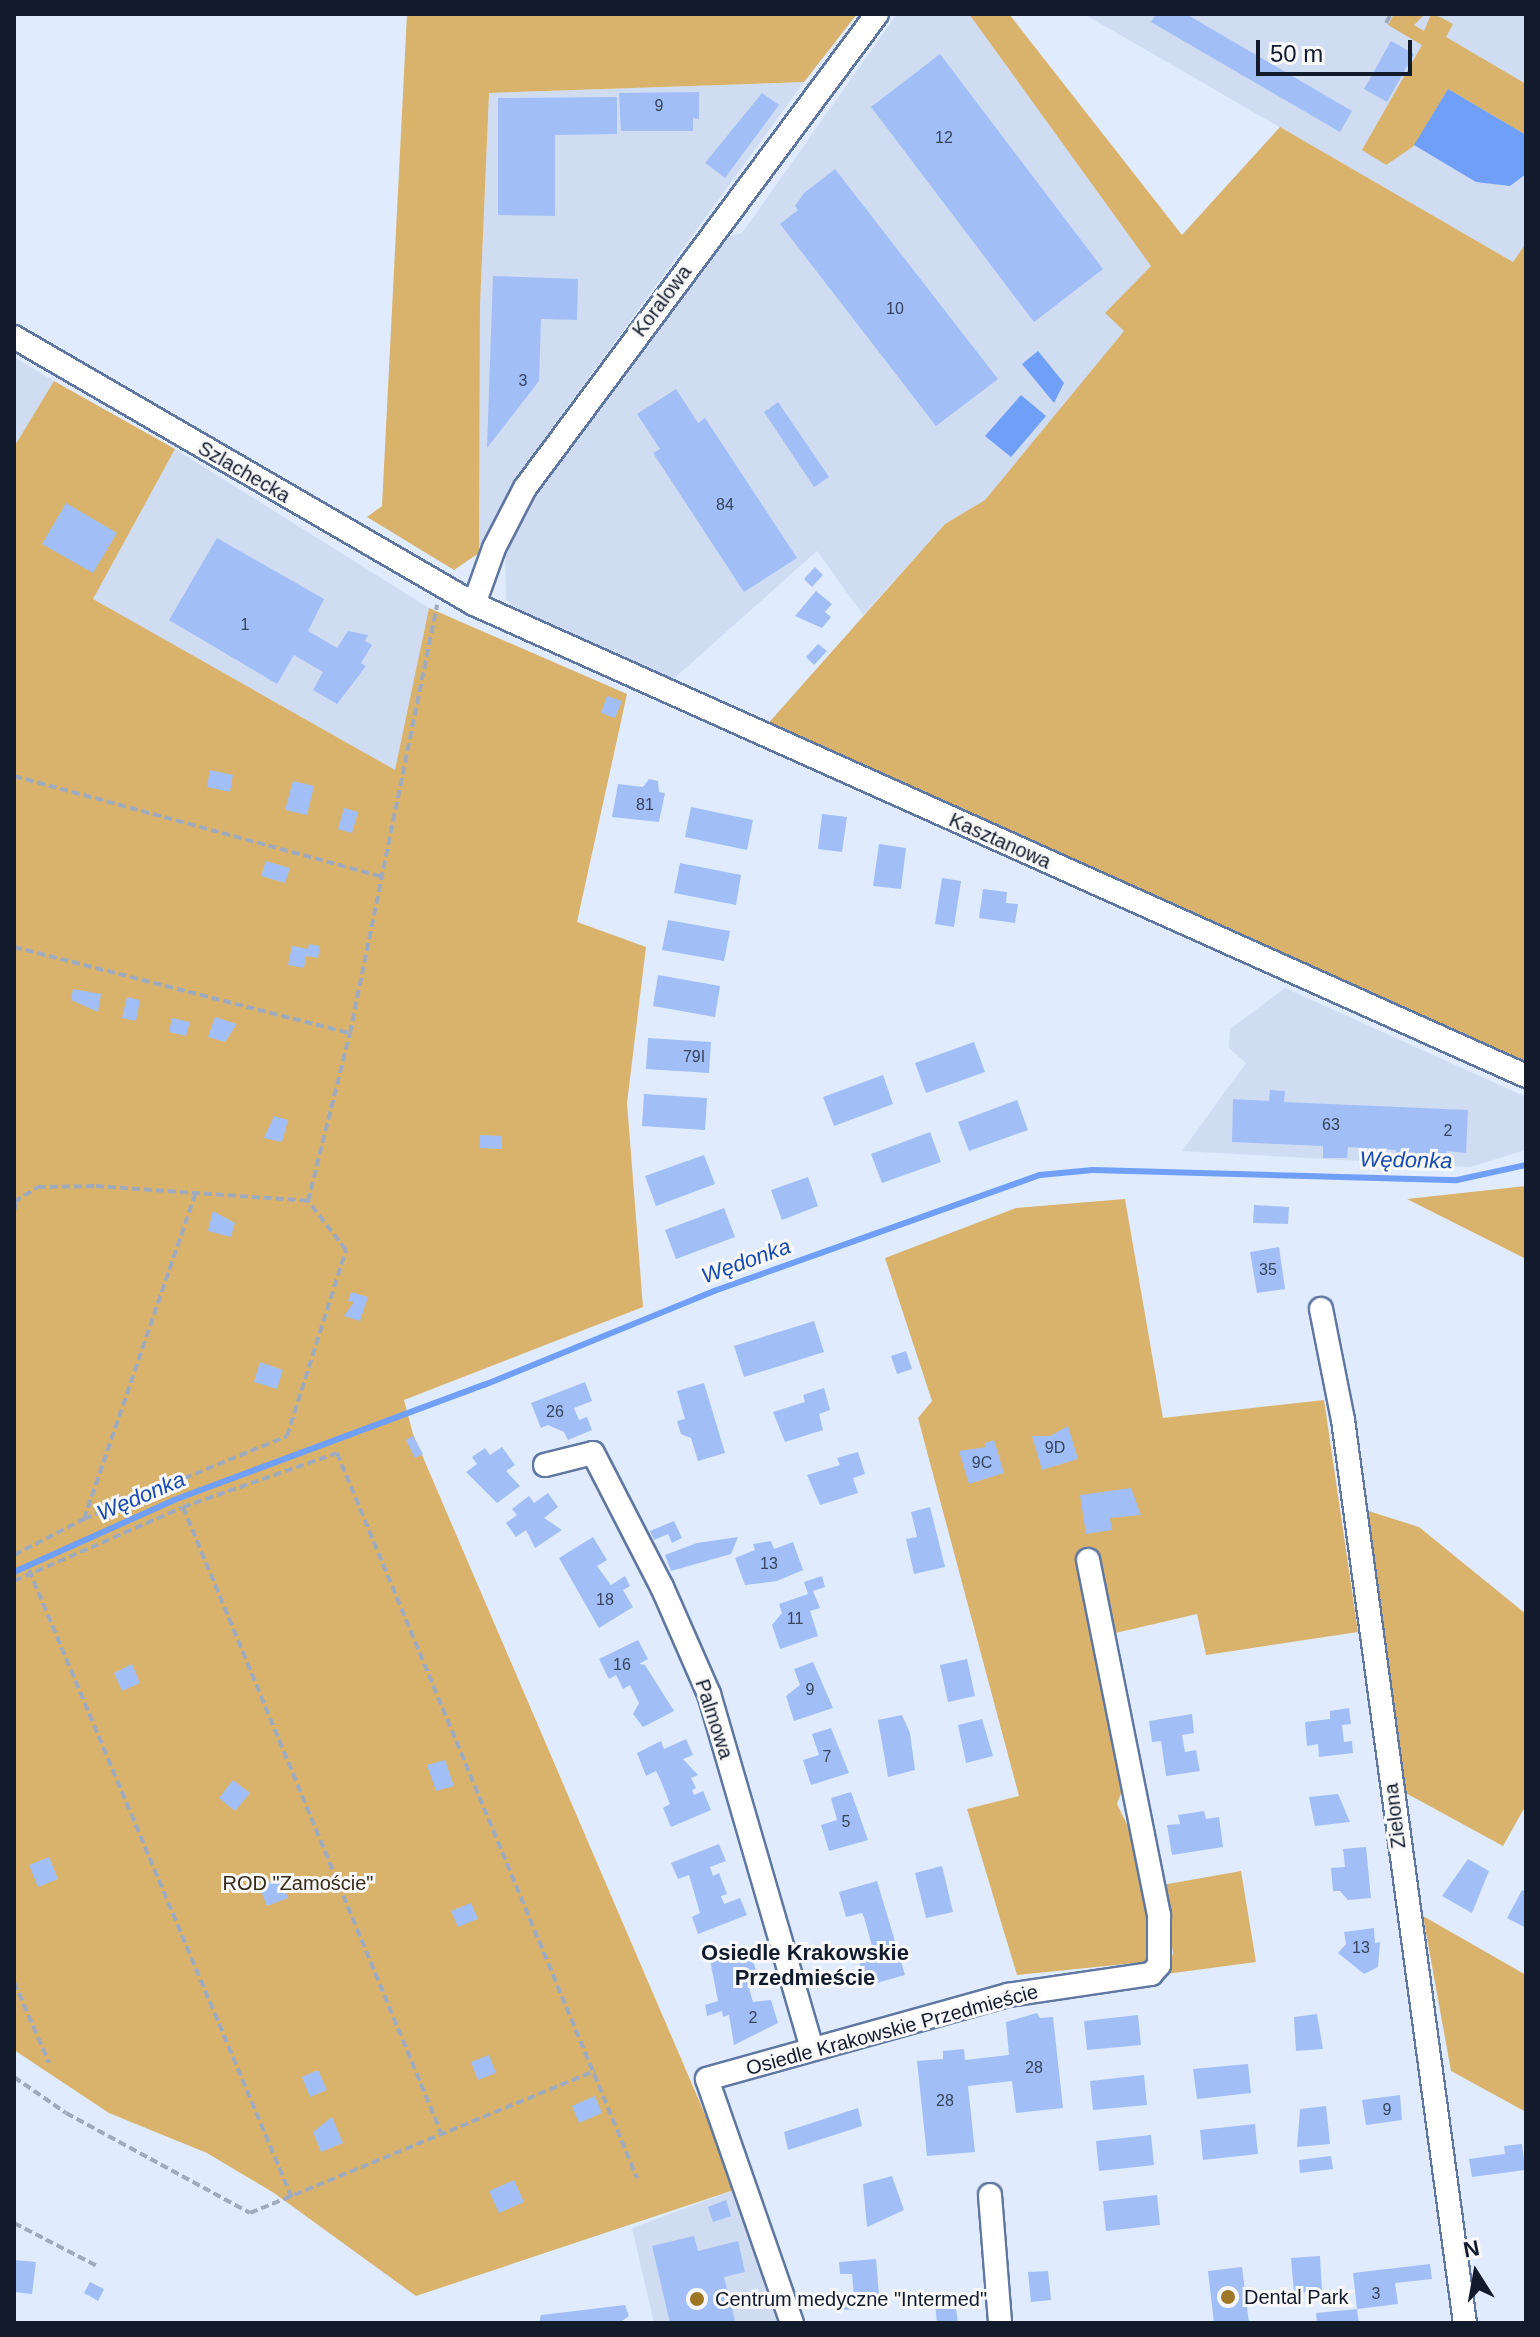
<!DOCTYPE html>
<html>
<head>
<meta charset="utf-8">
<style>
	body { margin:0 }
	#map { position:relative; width:1540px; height:2337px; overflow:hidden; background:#e0ebfe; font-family:Arial,sans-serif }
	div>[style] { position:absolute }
	.built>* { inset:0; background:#d0dcf2 }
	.green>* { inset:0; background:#d9b36c }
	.water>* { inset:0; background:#709ff8 }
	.stream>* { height:6px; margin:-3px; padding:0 3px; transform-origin:3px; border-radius:3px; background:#709ff8 }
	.building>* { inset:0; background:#a1bff6 }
	.path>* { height:4px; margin-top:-2px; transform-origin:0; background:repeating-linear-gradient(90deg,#a0aabd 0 8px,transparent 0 12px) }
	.roads { filter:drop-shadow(2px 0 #6077a1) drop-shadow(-2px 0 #6077a1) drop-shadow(0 2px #6077a1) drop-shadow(0 -2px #6077a1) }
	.minor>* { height:22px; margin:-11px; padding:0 11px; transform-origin:11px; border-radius:11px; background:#fff }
	.dots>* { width:22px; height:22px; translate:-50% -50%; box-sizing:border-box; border:4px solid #f8f8f8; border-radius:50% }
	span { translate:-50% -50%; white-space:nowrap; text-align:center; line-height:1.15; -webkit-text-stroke:6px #f8f8f8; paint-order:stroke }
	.number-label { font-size:16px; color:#36445e }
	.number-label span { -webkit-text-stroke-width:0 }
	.street-label { font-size:20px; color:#121b2c }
	.park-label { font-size:20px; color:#362b19 }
	.poi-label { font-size:20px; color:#121b2c }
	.left { translate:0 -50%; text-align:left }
	.water-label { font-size:22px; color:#184bb0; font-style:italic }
	.neighbourhood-label { font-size:22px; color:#121b2c; font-weight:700 }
	.frame { position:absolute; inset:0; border:16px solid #121b2c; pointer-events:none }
	.north { position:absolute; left:1436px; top:2233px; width:80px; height:80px; -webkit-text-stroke:6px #f8f8f8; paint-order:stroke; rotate:349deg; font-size:22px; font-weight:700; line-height:32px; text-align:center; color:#121b2c }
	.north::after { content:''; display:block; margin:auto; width:28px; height:36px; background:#121b2c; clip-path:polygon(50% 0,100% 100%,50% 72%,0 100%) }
	.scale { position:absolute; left:1256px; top:40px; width:156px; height:36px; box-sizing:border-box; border:4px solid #121b2c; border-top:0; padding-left:10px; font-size:24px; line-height:28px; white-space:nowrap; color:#121b2c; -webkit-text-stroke:6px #f8f8f8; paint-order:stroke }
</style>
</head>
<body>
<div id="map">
	<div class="built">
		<i style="clip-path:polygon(897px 14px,969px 14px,1151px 266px,1106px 313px,1124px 331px,985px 500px,945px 524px,863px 615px,817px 551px,669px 683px,524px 617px,506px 599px,505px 554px,548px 469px,721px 238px,742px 233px)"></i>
		<i style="clip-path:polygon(1084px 14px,1526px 14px,1526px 243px,1513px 262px)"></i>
		<i style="clip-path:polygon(804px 82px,539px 446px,479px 553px,480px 306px,489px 93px)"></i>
		<i style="clip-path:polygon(14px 357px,54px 381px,14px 447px)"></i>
		<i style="clip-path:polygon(175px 449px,429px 608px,396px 771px,92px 599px)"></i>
		<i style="clip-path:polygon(1285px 988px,1526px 1097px,1526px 1150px,1470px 1167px,1182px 1151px,1246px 1063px,1229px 1048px,1230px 1029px)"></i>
		<i style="clip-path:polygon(737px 2189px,780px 2323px,654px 2323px,632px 2228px)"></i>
	</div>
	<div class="green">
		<i style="clip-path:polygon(407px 14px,857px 14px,804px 82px,489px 93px,480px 306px,479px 553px,454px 570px,367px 517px,382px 506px)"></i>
		<i style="clip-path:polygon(969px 14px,1009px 14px,1182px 235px,1280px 127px,1513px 262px,1526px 243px,1526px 1061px,765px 727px,945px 524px,985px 500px,1124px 331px,1105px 313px,1151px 266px)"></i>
		<i style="clip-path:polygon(1394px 14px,1425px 14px,1414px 25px,1424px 31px,1431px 14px,1440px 17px,1453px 24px,1446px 37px,1526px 84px,1526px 135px,1448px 89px,1414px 146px,1386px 165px,1362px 150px,1422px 45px,1388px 25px)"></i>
		<i style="clip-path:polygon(54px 381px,175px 449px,93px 599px,395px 770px,429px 608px,627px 694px,577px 922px,646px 947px,627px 1103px,643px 1307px,404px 1400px,413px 1434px,737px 2189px,416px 2296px,274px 2193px,207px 2153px,109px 2113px,14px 2050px,14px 447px)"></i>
		<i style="clip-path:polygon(1526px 1186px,1526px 1259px,1407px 1199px)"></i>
		<i style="clip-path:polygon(1125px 1199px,1163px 1418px,1324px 1400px,1358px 1632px,1206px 1655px,1197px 1614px,1094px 1638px,1124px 1785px,1117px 1804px,1142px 1855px,1154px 1948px,1145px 1962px,1017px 1975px,967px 1809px,1019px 1796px,918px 1418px,932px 1401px,885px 1258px,1016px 1208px)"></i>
		<i style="clip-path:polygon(1362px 1509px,1419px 1527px,1526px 1614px,1526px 1805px,1503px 1846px,1402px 1791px)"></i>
		<i style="clip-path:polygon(1241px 1871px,1256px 1962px,1166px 1974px,1173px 1953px,1162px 1885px)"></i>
		<i style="clip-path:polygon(1423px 1916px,1526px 1975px,1526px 2112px,1451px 2071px)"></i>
	</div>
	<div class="water">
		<i style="clip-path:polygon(1448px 89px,1526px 135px,1526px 174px,1510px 186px,1476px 182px,1414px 145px)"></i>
		<i style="clip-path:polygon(1038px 351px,1064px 383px,1054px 403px,1022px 364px)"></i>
		<i style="clip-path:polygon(1021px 395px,1046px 416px,1011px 457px,985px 436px)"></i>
	</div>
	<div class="stream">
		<i style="left:14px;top:1572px;width:175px;rotate:-24.2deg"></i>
		<i style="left:174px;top:1500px;width:331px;rotate:-20.4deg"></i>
		<i style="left:484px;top:1385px;width:248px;rotate:-22.2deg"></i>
		<i style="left:714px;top:1291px;width:346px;rotate:-19.6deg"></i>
		<i style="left:1040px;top:1175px;width:53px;rotate:-5.4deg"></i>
		<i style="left:1093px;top:1170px;width:364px;rotate:1.6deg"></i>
		<i style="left:1457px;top:1180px;width:71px;rotate:-12.3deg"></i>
	</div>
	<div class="building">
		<i style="clip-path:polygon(1156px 14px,1186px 14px,1352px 111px,1340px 132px,1151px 22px)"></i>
		<i style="clip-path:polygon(1391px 41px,1414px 54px,1387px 102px,1364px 89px)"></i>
		<i style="clip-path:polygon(940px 54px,1103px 269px,1034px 322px,871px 107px)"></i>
		<i style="clip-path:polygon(699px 92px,699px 119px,693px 118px,693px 131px,621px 131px,619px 93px)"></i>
		<i style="clip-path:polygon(762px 93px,779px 105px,725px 178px,705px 163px)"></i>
		<i style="clip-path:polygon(617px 97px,617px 134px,555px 135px,555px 216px,498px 215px,498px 98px)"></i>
		<i style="clip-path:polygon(835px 169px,998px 379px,936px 426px,780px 224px,798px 210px,795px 206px,804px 193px)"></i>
		<i style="clip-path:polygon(493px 276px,578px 279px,577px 320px,541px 319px,539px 381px,487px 448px)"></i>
		<i style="clip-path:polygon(676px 389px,698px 423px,705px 418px,797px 558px,744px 592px,653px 453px,660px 449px,637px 414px)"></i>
		<i style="clip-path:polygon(778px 402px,829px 477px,814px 487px,764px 412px)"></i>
		<i style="clip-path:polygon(66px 503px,117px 533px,93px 573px,42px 544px)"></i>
		<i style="clip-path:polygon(217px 538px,324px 599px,308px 631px,337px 648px,348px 631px,368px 635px,365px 641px,372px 645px,361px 663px,366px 666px,337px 704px,313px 690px,323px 672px,294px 655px,277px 684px,169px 620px)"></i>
		<i style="clip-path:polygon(815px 567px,823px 575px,812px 587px,804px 579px)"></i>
		<i style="clip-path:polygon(816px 591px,832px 604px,825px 612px,831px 617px,822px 628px,795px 616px)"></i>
		<i style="clip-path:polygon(818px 644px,827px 651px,814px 665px,806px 657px)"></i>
		<i style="clip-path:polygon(607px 696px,622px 701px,615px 718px,601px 713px)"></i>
		<i style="clip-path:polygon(210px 770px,233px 775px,230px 792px,207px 787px)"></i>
		<i style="clip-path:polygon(649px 779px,658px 781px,659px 792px,665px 793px,659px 822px,612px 817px,618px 784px,643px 787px)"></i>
		<i style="clip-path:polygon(293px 781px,314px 786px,307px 815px,285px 810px)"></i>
		<i style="clip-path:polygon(691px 807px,753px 820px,747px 850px,685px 837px)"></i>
		<i style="clip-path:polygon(344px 808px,358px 812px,352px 833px,338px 829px)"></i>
		<i style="clip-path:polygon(822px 814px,847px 817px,842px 852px,818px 849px)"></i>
		<i style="clip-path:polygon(879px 844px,906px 848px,901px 889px,873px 886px)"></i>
		<i style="clip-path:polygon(266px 861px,290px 868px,285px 883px,261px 876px)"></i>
		<i style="clip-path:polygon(680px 863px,741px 875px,736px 905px,674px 893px)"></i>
		<i style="clip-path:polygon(942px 878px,961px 881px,954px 927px,935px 924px)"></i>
		<i style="clip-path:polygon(983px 889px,1007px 892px,1006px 903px,1018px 904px,1015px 923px,979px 918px)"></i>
		<i style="clip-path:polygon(668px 920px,730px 931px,724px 961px,662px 950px)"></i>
		<i style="clip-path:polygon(309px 944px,320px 946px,318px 958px,306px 956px,304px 968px,288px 965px,292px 946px,308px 949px)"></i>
		<i style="clip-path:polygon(658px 975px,720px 986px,715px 1017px,653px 1006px)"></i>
		<i style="clip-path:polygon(73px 989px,101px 994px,98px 1012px,71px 1000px)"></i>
		<i style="clip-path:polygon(127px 997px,140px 1000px,136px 1021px,122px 1018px)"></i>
		<i style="clip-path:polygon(215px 1017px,237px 1024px,225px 1042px,208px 1037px)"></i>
		<i style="clip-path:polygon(172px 1018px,190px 1022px,186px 1036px,169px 1032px)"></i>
		<i style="clip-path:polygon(648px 1038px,711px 1042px,709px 1073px,646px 1069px)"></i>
		<i style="clip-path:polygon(974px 1042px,985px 1072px,926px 1093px,915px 1063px)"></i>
		<i style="clip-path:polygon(883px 1075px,893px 1104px,834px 1126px,823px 1097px)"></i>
		<i style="clip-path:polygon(1270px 1090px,1285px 1091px,1284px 1102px,1468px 1110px,1466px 1153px,1447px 1151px,1446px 1163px,1397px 1161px,1396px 1150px,1348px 1147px,1347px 1158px,1323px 1158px,1323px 1146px,1232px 1142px,1233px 1099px,1269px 1101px)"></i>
		<i style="clip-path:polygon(644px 1094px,707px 1098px,705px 1130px,642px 1126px)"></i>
		<i style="clip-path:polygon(1017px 1100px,1028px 1130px,969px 1151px,958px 1122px)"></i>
		<i style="clip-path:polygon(274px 1116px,288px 1120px,282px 1142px,264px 1138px)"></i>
		<i style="clip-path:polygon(930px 1132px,941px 1162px,882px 1183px,871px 1154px)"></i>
		<i style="clip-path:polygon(480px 1135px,502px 1136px,502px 1149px,480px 1148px)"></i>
		<i style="clip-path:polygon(704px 1155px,715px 1184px,656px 1206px,645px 1176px)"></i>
		<i style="clip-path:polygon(808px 1177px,818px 1206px,782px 1220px,771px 1190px)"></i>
		<i style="clip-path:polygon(1254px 1205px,1289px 1207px,1288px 1224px,1253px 1223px)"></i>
		<i style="clip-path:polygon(724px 1208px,735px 1237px,676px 1259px,665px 1230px)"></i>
		<i style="clip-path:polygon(213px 1211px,235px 1223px,231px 1237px,208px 1231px)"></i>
		<i style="clip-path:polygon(1279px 1247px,1285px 1289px,1257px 1293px,1250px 1252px)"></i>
		<i style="clip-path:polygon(351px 1292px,368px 1297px,360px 1321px,344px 1316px,354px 1302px,348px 1301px)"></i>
		<i style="clip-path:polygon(814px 1321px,824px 1352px,744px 1377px,734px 1346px)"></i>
		<i style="clip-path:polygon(906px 1351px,912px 1369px,897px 1374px,891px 1356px)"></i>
		<i style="clip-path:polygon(260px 1362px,283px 1370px,277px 1389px,254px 1382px)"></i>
		<i style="clip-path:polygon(585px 1382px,592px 1401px,574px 1408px,579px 1420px,587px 1417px,592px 1430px,568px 1440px,564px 1432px,548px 1425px,541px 1428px,531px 1403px)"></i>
		<i style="clip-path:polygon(704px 1383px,725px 1453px,698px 1461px,691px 1438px,681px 1434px,677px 1421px,685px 1419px,677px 1391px)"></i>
		<i style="clip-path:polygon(824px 1388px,830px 1410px,819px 1414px,823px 1430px,785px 1442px,773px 1412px,805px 1402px,803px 1395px)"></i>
		<i style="clip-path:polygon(1068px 1426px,1078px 1459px,1042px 1470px,1032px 1436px,1050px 1436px)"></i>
		<i style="clip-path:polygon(413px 1436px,423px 1454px,415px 1458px,406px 1440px)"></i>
		<i style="clip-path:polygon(994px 1440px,1004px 1473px,969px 1484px,959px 1451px,986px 1447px,985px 1443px)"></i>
		<i style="clip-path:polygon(502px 1447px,515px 1465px,506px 1471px,520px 1486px,497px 1503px,466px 1472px,477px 1464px,472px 1457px,485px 1448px,490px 1455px)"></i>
		<i style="clip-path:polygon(858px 1452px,865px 1474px,853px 1478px,858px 1493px,820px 1505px,807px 1475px,840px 1465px,837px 1458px)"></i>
		<i style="clip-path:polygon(1131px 1488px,1141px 1515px,1110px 1518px,1112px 1530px,1086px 1534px,1080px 1495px)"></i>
		<i style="clip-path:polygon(548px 1493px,558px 1507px,544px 1518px,562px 1530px,535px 1548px,526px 1530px,516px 1537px,506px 1523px,517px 1515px,512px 1509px,529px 1496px,534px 1503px)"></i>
		<i style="clip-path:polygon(930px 1507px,945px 1567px,914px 1574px,906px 1539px,917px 1537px,911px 1512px)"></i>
		<i style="clip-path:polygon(674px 1521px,682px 1538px,672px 1543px,668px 1534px,654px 1540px,650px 1531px)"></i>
		<i style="clip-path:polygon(593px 1537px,607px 1560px,597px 1566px,611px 1585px,625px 1576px,630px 1586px,623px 1590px,633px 1607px,599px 1628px,559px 1558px)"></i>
		<i style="clip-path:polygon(738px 1537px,731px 1554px,671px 1571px,665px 1555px,697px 1543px)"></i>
		<i style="clip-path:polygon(771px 1541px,774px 1549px,793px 1542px,803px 1570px,777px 1581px,745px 1585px,735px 1558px,755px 1550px,753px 1544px)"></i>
		<i style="clip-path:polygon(822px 1576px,825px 1587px,813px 1591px,820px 1608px,810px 1611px,818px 1636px,780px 1649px,772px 1625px,782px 1613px,779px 1604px,808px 1594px,804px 1582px)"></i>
		<i style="clip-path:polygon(638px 1640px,648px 1659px,639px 1664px,645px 1665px,674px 1711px,643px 1727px,633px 1714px,639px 1703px,630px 1685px,623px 1689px,616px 1675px,609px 1679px,599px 1659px)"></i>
		<i style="clip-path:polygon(967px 1659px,975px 1696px,948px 1702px,940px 1665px)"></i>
		<i style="clip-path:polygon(813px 1662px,833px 1708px,794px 1721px,786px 1696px,800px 1685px,794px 1669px)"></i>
		<i style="clip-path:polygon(132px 1664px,140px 1683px,122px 1691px,114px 1673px)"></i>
		<i style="clip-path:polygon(1349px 1708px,1351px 1724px,1342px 1725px,1344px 1742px,1352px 1741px,1353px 1753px,1319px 1757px,1318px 1744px,1307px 1746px,1305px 1722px,1330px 1719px,1330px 1711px)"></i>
		<i style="clip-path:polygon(1192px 1714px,1194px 1733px,1182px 1735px,1185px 1752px,1196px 1750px,1200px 1771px,1166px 1776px,1161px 1741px,1152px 1742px,1149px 1721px)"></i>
		<i style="clip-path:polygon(902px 1715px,910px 1733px,915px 1770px,888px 1777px,878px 1720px)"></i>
		<i style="clip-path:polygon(982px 1719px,993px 1756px,966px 1763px,958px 1725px)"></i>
		<i style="clip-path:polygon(831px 1728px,849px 1773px,811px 1785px,803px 1760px,819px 1755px,812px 1734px)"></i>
		<i style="clip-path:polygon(686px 1739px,693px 1755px,683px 1759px,698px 1775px,691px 1778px,696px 1788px,692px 1790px,694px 1795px,703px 1791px,711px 1810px,671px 1827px,663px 1808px,670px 1804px,660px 1779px,656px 1771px,646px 1776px,637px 1753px,661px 1741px,664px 1749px)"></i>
		<i style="clip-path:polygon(445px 1760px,454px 1786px,436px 1791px,427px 1765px)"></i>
		<i style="clip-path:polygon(233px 1780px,250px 1793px,235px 1811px,219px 1798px)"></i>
		<i style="clip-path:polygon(851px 1792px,868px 1840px,829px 1851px,821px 1825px,837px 1820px,831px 1798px)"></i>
		<i style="clip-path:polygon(1338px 1794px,1350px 1822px,1315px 1826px,1309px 1797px)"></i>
		<i style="clip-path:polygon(1204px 1811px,1206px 1819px,1219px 1817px,1223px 1847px,1172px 1855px,1167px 1825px,1180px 1824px,1178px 1815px)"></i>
		<i style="clip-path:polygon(719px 1844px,726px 1861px,710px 1867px,713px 1876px,719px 1873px,727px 1894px,721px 1896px,724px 1904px,740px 1898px,747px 1915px,698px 1934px,692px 1917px,700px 1913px,689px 1875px,678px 1879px,671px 1863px)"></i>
		<i style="clip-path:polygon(1366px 1847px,1371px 1898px,1348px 1900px,1340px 1891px,1333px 1891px,1331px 1868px,1345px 1867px,1343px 1849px)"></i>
		<i style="clip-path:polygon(49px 1857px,58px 1879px,38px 1887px,29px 1865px)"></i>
		<i style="clip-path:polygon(1468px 1859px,1489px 1871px,1472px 1913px,1442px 1896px)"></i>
		<i style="clip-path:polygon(942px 1866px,953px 1912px,926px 1918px,915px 1873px)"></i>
		<i style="clip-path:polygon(280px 1878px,288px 1898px,267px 1906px,259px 1886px)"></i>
		<i style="clip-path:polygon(877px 1881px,905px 1975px,866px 1986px,859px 1961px,875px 1957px,864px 1917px,862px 1913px,846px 1917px,839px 1892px)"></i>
		<i style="clip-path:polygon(1522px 1890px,1526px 1892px,1526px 1928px,1507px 1918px)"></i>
		<i style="clip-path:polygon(471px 1903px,478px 1919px,458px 1927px,451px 1911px)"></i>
		<i style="clip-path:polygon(1374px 1928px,1375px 1943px,1380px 1942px,1378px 1967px,1364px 1974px,1338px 1953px,1346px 1944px,1344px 1932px)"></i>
		<i style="clip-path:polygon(749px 1948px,757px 1974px,746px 1978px,753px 2002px,771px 2000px,778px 2023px,734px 2045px,729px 2015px,723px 2017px,722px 2011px,707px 2016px,705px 2005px,718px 2001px,710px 1960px)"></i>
		<i style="clip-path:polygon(1037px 2013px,1040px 2018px,1053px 2017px,1063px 2108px,1016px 2113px,1012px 2081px,968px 2086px,975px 2152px,927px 2156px,917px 2061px,943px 2059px,943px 2051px,964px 2049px,965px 2060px,1009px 2055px,1006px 2022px)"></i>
		<i style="clip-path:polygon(1317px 2014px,1323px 2049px,1296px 2051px,1294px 2017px)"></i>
		<i style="clip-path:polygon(1138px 2015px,1141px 2045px,1087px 2050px,1084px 2021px)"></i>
		<i style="clip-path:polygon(489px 2055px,496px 2073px,478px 2080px,471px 2062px)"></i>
		<i style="clip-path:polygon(1248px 2064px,1251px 2093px,1197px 2099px,1193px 2069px)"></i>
		<i style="clip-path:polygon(318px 2070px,327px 2090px,310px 2097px,302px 2077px)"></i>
		<i style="clip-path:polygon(1144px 2075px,1147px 2105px,1093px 2110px,1090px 2081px)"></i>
		<i style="clip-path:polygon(1400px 2095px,1402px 2120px,1366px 2125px,1362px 2100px)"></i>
		<i style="clip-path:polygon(595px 2096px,602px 2113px,579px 2123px,572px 2106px)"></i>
		<i style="clip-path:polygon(1326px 2106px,1330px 2144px,1297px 2147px,1300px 2109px)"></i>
		<i style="clip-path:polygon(858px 2108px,862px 2126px,788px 2150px,784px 2132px)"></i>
		<i style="clip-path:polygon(332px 2117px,343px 2143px,321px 2152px,313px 2132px)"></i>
		<i style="clip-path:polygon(1255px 2124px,1258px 2154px,1203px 2160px,1200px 2130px)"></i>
		<i style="clip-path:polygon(1151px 2135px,1154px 2165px,1099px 2171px,1096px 2141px)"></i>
		<i style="clip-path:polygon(1522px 2144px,1525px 2170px,1472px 2177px,1469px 2159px,1505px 2154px,1504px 2146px)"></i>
		<i style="clip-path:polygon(1331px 2156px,1333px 2169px,1300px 2173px,1299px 2160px)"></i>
		<i style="clip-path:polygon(892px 2176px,904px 2210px,867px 2227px,863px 2184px)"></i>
		<i style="clip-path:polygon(514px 2180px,524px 2202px,499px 2213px,489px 2191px)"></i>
		<i style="clip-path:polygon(1157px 2195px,1160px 2225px,1106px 2231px,1103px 2201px)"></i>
		<i style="clip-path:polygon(726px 2200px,731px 2216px,713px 2222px,708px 2207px)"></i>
		<i style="clip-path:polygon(694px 2236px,698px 2251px,738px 2241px,745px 2272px,724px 2277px,735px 2321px,670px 2323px,652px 2246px)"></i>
		<i style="clip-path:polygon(1320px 2256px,1322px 2291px,1294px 2293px,1291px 2258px)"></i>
		<i style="clip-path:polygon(876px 2259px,880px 2307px,843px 2310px,842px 2299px,854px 2297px,852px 2274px,840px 2274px,839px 2262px)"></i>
		<i style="clip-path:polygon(14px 2260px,36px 2262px,32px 2294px,14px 2292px)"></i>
		<i style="clip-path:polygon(1430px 2264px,1432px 2279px,1395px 2283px,1398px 2304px,1357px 2309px,1359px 2323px,1317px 2323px,1316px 2313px,1357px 2309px,1353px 2273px)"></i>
		<i style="clip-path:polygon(1242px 2267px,1249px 2323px,1214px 2323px,1208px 2271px)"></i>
		<i style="clip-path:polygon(1048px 2271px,1051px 2300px,1031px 2302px,1028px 2272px)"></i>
		<i style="clip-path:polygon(90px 2282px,104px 2289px,98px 2301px,84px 2293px)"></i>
		<i style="clip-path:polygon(955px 2302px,958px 2323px,937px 2323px,935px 2305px)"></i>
		<i style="clip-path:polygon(625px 2305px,629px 2316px,619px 2323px,539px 2323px,541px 2315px)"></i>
	</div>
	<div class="path">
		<i style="left:1436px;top:14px;width:2px"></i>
		<i style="left:1386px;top:23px;width:10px;rotate:-61deg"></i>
		<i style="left:14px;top:776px;width:384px;rotate:15.3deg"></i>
		<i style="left:14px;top:947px;width:347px;rotate:14.4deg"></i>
		<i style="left:14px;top:1202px;width:28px;rotate:-32deg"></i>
		<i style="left:38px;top:1187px;width:58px;rotate:-1deg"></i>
		<i style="left:96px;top:1186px;width:213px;rotate:4deg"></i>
		<i style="left:308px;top:1201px;width:173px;rotate:-76deg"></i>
		<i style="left:350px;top:1033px;width:437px;rotate:-78.5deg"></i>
		<i style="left:14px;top:1211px;width:10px;rotate:-73deg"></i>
		<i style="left:183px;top:1507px;width:679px;rotate:67.59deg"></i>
		<i style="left:84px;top:1519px;width:346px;rotate:-71.1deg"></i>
		<i style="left:14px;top:1555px;width:79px;rotate:-27.2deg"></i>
		<i style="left:84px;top:1519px;width:219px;rotate:-22.2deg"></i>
		<i style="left:287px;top:1436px;width:195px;rotate:-72.4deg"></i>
		<i style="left:346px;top:1250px;width:62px;rotate:-127.8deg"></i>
		<i style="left:29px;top:1570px;width:681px;rotate:67.28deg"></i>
		<i style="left:14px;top:1581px;width:184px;rotate:-23.6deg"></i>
		<i style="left:183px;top:1507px;width:163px;rotate:-19.3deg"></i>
		<i style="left:337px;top:1453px;width:785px;rotate:67.52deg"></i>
		<i style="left:14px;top:1982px;width:88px;rotate:66.6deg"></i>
		<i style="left:14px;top:2077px;width:63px;rotate:34.7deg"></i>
		<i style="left:66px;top:2113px;width:209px;rotate:28.5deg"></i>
		<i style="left:250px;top:2213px;width:373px;rotate:-22.4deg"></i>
		<i style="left:14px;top:2223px;width:93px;rotate:27.4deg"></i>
	</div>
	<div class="roads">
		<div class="minor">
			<i style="left:14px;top:337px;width:532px;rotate:30.13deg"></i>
			<i style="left:474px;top:604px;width:1153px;rotate:24.16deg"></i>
			<i style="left:474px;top:604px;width:59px;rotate:-70.3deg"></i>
			<i style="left:494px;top:548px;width:68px;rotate:-62.7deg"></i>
			<i style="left:525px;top:488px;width:590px;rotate:-53.4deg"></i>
			<i style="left:1321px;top:1309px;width:113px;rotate:78.8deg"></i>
			<i style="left:1343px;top:1420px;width:911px;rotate:82.31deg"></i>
			<i style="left:545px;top:1465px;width:49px;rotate:-14deg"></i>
			<i style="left:593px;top:1453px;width:151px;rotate:62.8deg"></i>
			<i style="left:662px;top:1587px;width:117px;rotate:66.3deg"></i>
			<i style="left:709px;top:1694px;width:370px;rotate:73.8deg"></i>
			<i style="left:990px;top:2195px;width:128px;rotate:85.5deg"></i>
			<i style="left:792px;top:2323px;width:258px;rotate:-109.2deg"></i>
			<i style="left:707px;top:2079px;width:313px;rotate:-15.6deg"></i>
			<i style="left:1008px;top:1995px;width:145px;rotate:-8.4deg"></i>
			<i style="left:1151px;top:1974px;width:12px;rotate:-48deg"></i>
			<i style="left:1159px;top:1965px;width:50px;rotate:-90deg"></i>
			<i style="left:1159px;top:1915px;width:362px;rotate:-101.3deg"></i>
		</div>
	</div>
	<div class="dots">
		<i style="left:1228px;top:2297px;background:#9e7724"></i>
		<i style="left:697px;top:2299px;background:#9e7724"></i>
	</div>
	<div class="number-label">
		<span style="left:659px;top:106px">9</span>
		<span style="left:944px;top:138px">12</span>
		<span style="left:895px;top:309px">10</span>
		<span style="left:523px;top:381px">3</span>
		<span style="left:725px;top:505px">84</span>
		<span style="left:245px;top:625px">1</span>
		<span style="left:645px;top:805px">81</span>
		<span style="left:694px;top:1057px">79I</span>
		<span style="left:1331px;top:1125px">63</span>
		<span style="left:1448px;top:1131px">2</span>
		<span style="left:1268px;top:1270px">35</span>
		<span style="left:555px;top:1412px">26</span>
		<span style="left:1055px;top:1448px">9D</span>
		<span style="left:982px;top:1463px">9C</span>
		<span style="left:769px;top:1564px">13</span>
		<span style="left:605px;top:1600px">18</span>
		<span style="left:795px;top:1619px">11</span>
		<span style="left:622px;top:1665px">16</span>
		<span style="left:810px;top:1690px">9</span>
		<span style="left:827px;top:1757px">7</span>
		<span style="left:846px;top:1822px">5</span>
		<span style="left:1361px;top:1948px">13</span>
		<span style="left:753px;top:2018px">2</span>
		<span style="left:1034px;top:2068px">28</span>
		<span style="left:945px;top:2101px">28</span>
		<span style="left:1387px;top:2110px">9</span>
		<span style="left:1376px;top:2294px">3</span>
	</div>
	<div class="street-label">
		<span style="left:662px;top:301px;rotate:-53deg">Koralowa</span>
		<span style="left:244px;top:472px;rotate:30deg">Szlachecka</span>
		<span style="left:1000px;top:841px;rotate:24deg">Kasztanowa</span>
		<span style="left:714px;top:1719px;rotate:72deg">Palmowa</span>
		<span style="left:1395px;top:1816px;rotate:-97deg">Zielona</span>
		<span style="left:892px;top:2030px;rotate:-15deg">Osiedle Krakowskie Przedmieście</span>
	</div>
	<div class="park-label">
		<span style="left:298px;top:1883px">ROD "Zamoście"</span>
	</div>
	<div class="poi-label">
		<span class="left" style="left:1244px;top:2297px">Dental Park</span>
		<span class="left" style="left:715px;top:2299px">Centrum medyczne "Intermed"</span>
	</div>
	<div class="water-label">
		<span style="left:1406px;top:1160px;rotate:1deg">Wędonka</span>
		<span style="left:746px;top:1261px;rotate:-20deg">Wędonka</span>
		<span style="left:141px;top:1496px;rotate:-23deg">Wędonka</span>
	</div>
	<div class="neighbourhood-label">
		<span style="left:805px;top:1965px">Osiedle Krakowskie<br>Przedmieście</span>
	</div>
	<div class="frame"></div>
	<div class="north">N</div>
	<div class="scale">50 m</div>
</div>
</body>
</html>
